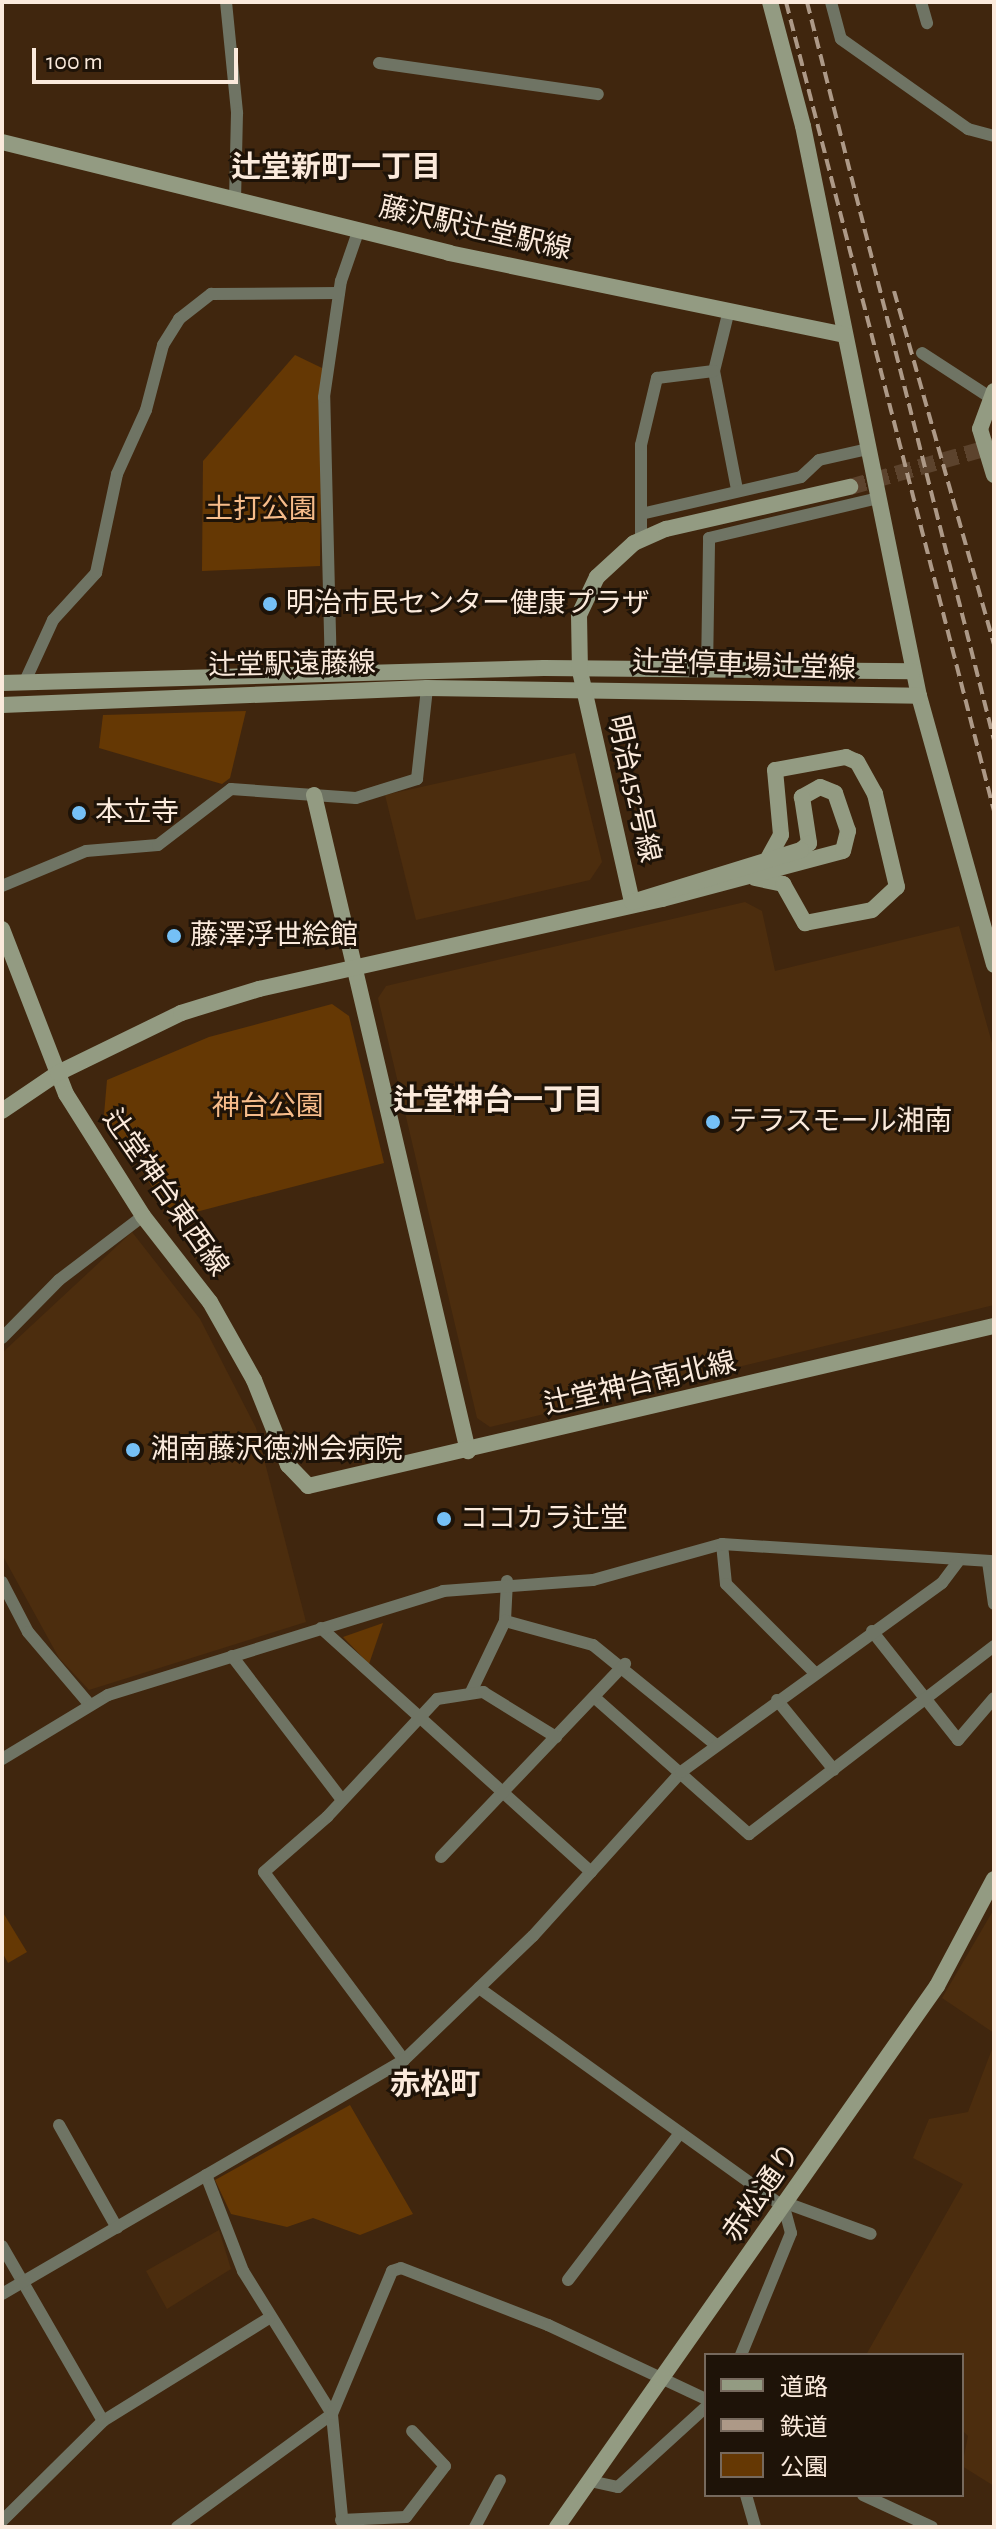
<!DOCTYPE html>
<html>
<head>
<meta charset="utf-8">
<style>
	body { margin:0 }
	#map { position:relative; width:996px; height:2529px; overflow:hidden; background:#40260e; font-family:"Alegreya Sans","Noto Sans JP",sans-serif }
	div>[style] { position:absolute }
	.built>* { inset:0; background:#4c2d0e }
	.green>* { inset:0; background:#653804 }
	.secondary-tunnel>* { height:16px; margin-top:-8px; transform-origin:0; background:repeating-linear-gradient(90deg,#5c432d 0 16px,transparent 0 24px) }
	.street>* { height:12px; margin:-6px; padding:0 6px; transform-origin:6px; border-radius:6px; background:#6f7464 }
	.secondary>* { height:16px; margin:-8px; padding:0 8px; transform-origin:8px; border-radius:8px; background:#939b82 }
	.rail>* { height:4px; margin-top:-2px; transform-origin:0; background:repeating-linear-gradient(90deg,#ad9987 0 12px,transparent 0 18px) }
	.dots>* { width:22px; height:22px; translate:-50% -50%; box-sizing:border-box; border:4px solid #1e1308; border-radius:50% }
	span { translate:-50% -50%; white-space:nowrap; text-align:center; line-height:1.15; -webkit-text-stroke:6px #1e1308; paint-order:stroke }
	.street-label { font-size:28px; color:#fbeadc }
	.park-label { font-size:28px; color:#f7bc8a }
	.poi-label { font-size:28px; color:#fbeadc }
	.left { translate:0 -50%; text-align:left }
	.neighbourhood-label { font-size:30px; color:#fbeadc; font-weight:700 }
	.frame { position:absolute; inset:0; border:4px solid #fbeadc; pointer-events:none }
	.legend { position:absolute; left:704px; top:2353px; width:260px; height:144px; box-sizing:border-box; background:#1e1308; border:2px solid #76695d; margin:0; padding:10px 14px; list-style:none; font-size:24px; color:#fbeadc }
	.legend li { display:flex; align-items:center; gap:16px; height:40px }
	.legend b { width:40px; border:2px solid #76695d }
	.scale { position:absolute; left:32px; top:48px; width:206px; height:36px; box-sizing:border-box; border:4px solid #fbeadc; border-top:0; padding-left:10px; font-size:24px; line-height:28px; white-space:nowrap; color:#fbeadc; -webkit-text-stroke:6px #1e1308; paint-order:stroke }
</style>
</head>
<body>
<div id="map">
	<div class="built">
		<i style="clip-path:polygon(575px 753px,602px 862px,590px 880px,416px 920px,385px 795px)"></i>
		<i style="clip-path:polygon(745px 902px,762px 911px,775px 971px,959px 926px,994px 1050px,994px 1305px,490px 1427px,477px 1418px,378px 998px,386px 986px)"></i>
		<i style="clip-path:polygon(132px 1232px,200px 1319px,256px 1428px,306px 1622px,89px 1690px,59px 1658px,4px 1558px,2px 1353px)"></i>
		<i style="clip-path:polygon(994px 1909px,994px 2033px,942px 1998px)"></i>
		<i style="clip-path:polygon(994px 2044px,994px 2486px,962px 2466px,968px 2436px,962px 2430px,962px 2355px,866px 2355px,963px 2184px,913px 2158px,929px 2119px,968px 2112px)"></i>
		<i style="clip-path:polygon(219px 2230px,231px 2269px,167px 2309px,146px 2271px)"></i>
	</div>
	<div class="green">
		<i style="clip-path:polygon(295px 355px,322px 368px,320px 566px,202px 571px,203px 461px)"></i>
		<i style="clip-path:polygon(246px 711px,230px 778px,222px 784px,99px 748px,103px 715px)"></i>
		<i style="clip-path:polygon(332px 1004px,349px 1016px,384px 1163px,173px 1218px,104px 1115px,107px 1080px,209px 1037px)"></i>
		<i style="clip-path:polygon(383px 1623px,369px 1664px,343px 1637px)"></i>
		<i style="clip-path:polygon(2px 1911px,27px 1952px,8px 1963px,2px 1952px)"></i>
		<i style="clip-path:polygon(350px 2105px,413px 2214px,360px 2235px,313px 2218px,287px 2227px,231px 2214px,215px 2180px)"></i>
	</div>
	<div class="secondary-tunnel">
		<i style="left:850px;top:487px;width:150px;rotate:-15.9deg"></i>
	</div>
	<div class="street">
		<i style="left:226px;top:2px;width:112px;rotate:84.3deg"></i>
		<i style="left:237px;top:113px;width:87px;rotate:91.3deg"></i>
		<i style="left:831px;top:2px;width:38px;rotate:75deg"></i>
		<i style="left:841px;top:39px;width:156px;rotate:35.3deg"></i>
		<i style="left:968px;top:129px;width:27px;rotate:15deg"></i>
		<i style="left:921px;top:2px;width:22px;rotate:74deg"></i>
		<i style="left:379px;top:63px;width:221px;rotate:8.1deg"></i>
		<i style="left:729px;top:310px;width:63px;rotate:103.8deg"></i>
		<i style="left:714px;top:371px;width:120px;rotate:79deg"></i>
		<i style="left:922px;top:353px;width:79px;rotate:33.1deg"></i>
		<i style="left:641px;top:514px;width:164px;rotate:-13deg"></i>
		<i style="left:801px;top:477px;width:25px;rotate:-43deg"></i>
		<i style="left:819px;top:460px;width:50px;rotate:-12.7deg"></i>
		<i style="left:641px;top:540px;width:95px;rotate:-90deg"></i>
		<i style="left:641px;top:445px;width:69px;rotate:-76.6deg"></i>
		<i style="left:657px;top:378px;width:57px;rotate:-7deg"></i>
		<i style="left:707px;top:671px;width:133px;rotate:-89.1deg"></i>
		<i style="left:709px;top:538px;width:174px;rotate:-13.3deg"></i>
		<i style="left:331px;top:674px;width:277px;rotate:-91.4deg"></i>
		<i style="left:324px;top:397px;width:117px;rotate:-81.7deg"></i>
		<i style="left:341px;top:281px;width:55px;rotate:-70.9deg"></i>
		<i style="left:26px;top:679px;width:65px;rotate:-65.4deg"></i>
		<i style="left:53px;top:620px;width:64px;rotate:-47.5deg"></i>
		<i style="left:96px;top:573px;width:101px;rotate:-78deg"></i>
		<i style="left:117px;top:474px;width:70px;rotate:-65.6deg"></i>
		<i style="left:146px;top:410px;width:67px;rotate:-75.3deg"></i>
		<i style="left:163px;top:345px;width:31px;rotate:-58deg"></i>
		<i style="left:179px;top:319px;width:41px;rotate:-38deg"></i>
		<i style="left:211px;top:294px;width:128px;rotate:-0.4deg"></i>
		<i style="left:2px;top:886px;width:91px;rotate:-22.6deg"></i>
		<i style="left:86px;top:851px;width:72px;rotate:-4.8deg"></i>
		<i style="left:158px;top:845px;width:92px;rotate:-37.5deg"></i>
		<i style="left:231px;top:789px;width:125px;rotate:4.1deg"></i>
		<i style="left:356px;top:798px;width:64px;rotate:-17.3deg"></i>
		<i style="left:417px;top:779px;width:92px;rotate:-83.7deg"></i>
		<i style="left:2px;top:1338px;width:81px;rotate:-45.5deg"></i>
		<i style="left:59px;top:1280px;width:106px;rotate:-37.3deg"></i>
		<i style="left:722px;top:1544px;width:40px;rotate:84.3deg"></i>
		<i style="left:726px;top:1584px;width:124px;rotate:45deg"></i>
		<i style="left:988px;top:1562px;width:42px;rotate:81.9deg"></i>
		<i style="left:507px;top:1581px;width:40px;rotate:92.9deg"></i>
		<i style="left:505px;top:1621px;width:91px;rotate:15.3deg"></i>
		<i style="left:593px;top:1645px;width:157px;rotate:39.1deg"></i>
		<i style="left:2px;top:1582px;width:56px;rotate:62.5deg"></i>
		<i style="left:28px;top:1632px;width:94px;rotate:49.7deg"></i>
		<i style="left:321px;top:1628px;width:364px;rotate:42.1deg"></i>
		<i style="left:872px;top:1631px;width:139px;rotate:51.7deg"></i>
		<i style="left:958px;top:1740px;width:55px;rotate:-49.4deg"></i>
		<i style="left:232px;top:1656px;width:181px;rotate:52.6deg"></i>
		<i style="left:471px;top:1692px;width:79px;rotate:-64.4deg"></i>
		<i style="left:594px;top:1697px;width:207px;rotate:41.5deg"></i>
		<i style="left:749px;top:1834px;width:309px;rotate:-37.5deg"></i>
		<i style="left:777px;top:1700px;width:90px;rotate:50.8deg"></i>
		<i style="left:2px;top:1759px;width:124px;rotate:-31.1deg"></i>
		<i style="left:108px;top:1695px;width:351px;rotate:-17.2deg"></i>
		<i style="left:443px;top:1591px;width:150px;rotate:-4.2deg"></i>
		<i style="left:593px;top:1580px;width:134px;rotate:-15.6deg"></i>
		<i style="left:722px;top:1544px;width:273px;rotate:3.6deg"></i>
		<i style="left:441px;top:1857px;width:267px;rotate:-46.4deg"></i>
		<i style="left:479px;top:1988px;width:375px;rotate:35.7deg"></i>
		<i style="left:784px;top:2207px;width:27px;rotate:75deg"></i>
		<i style="left:791px;top:2233px;width:132px;rotate:112.3deg"></i>
		<i style="left:404px;top:2060px;width:234px;rotate:-126.7deg"></i>
		<i style="left:264px;top:1872px;width:84px;rotate:-41.1deg"></i>
		<i style="left:327px;top:1817px;width:161px;rotate:-47deg"></i>
		<i style="left:437px;top:1699px;width:47px;rotate:-8.7deg"></i>
		<i style="left:483px;top:1692px;width:86px;rotate:31.7deg"></i>
		<i style="left:59px;top:2125px;width:118px;rotate:60.6deg"></i>
		<i style="left:206px;top:2175px;width:103px;rotate:68.9deg"></i>
		<i style="left:243px;top:2271px;width:168px;rotate:58.1deg"></i>
		<i style="left:786px;top:2203px;width:90px;rotate:20deg"></i>
		<i style="left:2px;top:2246px;width:202px;rotate:60deg"></i>
		<i style="left:568px;top:2280px;width:185px;rotate:-52.7deg"></i>
		<i style="left:2px;top:2294px;width:465px;rotate:-30.2deg"></i>
		<i style="left:404px;top:2060px;width:179px;rotate:-43.9deg"></i>
		<i style="left:533px;top:1936px;width:221px;rotate:-47.9deg"></i>
		<i style="left:681px;top:1772px;width:322px;rotate:-35.9deg"></i>
		<i style="left:942px;top:1583px;width:26px;rotate:-53deg"></i>
		<i style="left:590px;top:2481px;width:29px;rotate:12deg"></i>
		<i style="left:618px;top:2487px;width:119px;rotate:-42.3deg"></i>
		<i style="left:746px;top:2495px;width:33px;rotate:74deg"></i>
		<i style="left:863px;top:2495px;width:76px;rotate:24.9deg"></i>
		<i style="left:341px;top:2520px;width:65px;rotate:-2.6deg"></i>
		<i style="left:406px;top:2517px;width:64px;rotate:-52.6deg"></i>
		<i style="left:445px;top:2466px;width:48px;rotate:-133.3deg"></i>
		<i style="left:2px;top:2521px;width:142px;rotate:-44.7deg"></i>
		<i style="left:103px;top:2421px;width:195px;rotate:-31.8deg"></i>
		<i style="left:177px;top:2527px;width:192px;rotate:-36.1deg"></i>
		<i style="left:343px;top:2527px;width:114px;rotate:-95.6deg"></i>
		<i style="left:332px;top:2414px;width:155px;rotate:-67.2deg"></i>
		<i style="left:392px;top:2271px;width:9px;rotate:-18deg"></i>
		<i style="left:401px;top:2268px;width:158px;rotate:21.2deg"></i>
		<i style="left:548px;top:2325px;width:174px;rotate:25.1deg"></i>
		<i style="left:475px;top:2527px;width:53px;rotate:-62deg"></i>
	</div>
	<div class="secondary">
		<i style="left:770px;top:2px;width:128px;rotate:75.1deg"></i>
		<i style="left:803px;top:126px;width:582px;rotate:78.5deg"></i>
		<i style="left:919px;top:696px;width:279px;rotate:74.4deg"></i>
		<i style="left:2px;top:142px;width:461px;rotate:13.9deg"></i>
		<i style="left:449px;top:253px;width:404px;rotate:11.7deg"></i>
		<i style="left:994px;top:391px;width:40px;rotate:110.2deg"></i>
		<i style="left:980px;top:429px;width:48px;rotate:73.1deg"></i>
		<i style="left:2px;top:683px;width:542px;rotate:-1.59deg"></i>
		<i style="left:544px;top:668px;width:369px;rotate:0.5deg"></i>
		<i style="left:2px;top:705px;width:425px;rotate:-2.3deg"></i>
		<i style="left:427px;top:688px;width:492px;rotate:0.9deg"></i>
		<i style="left:314px;top:795px;width:674px;rotate:76.79deg"></i>
		<i style="left:755px;top:878px;width:29px;rotate:12deg"></i>
		<i style="left:783px;top:884px;width:45px;rotate:60.6deg"></i>
		<i style="left:805px;top:923px;width:68px;rotate:-11deg"></i>
		<i style="left:872px;top:910px;width:34px;rotate:-43deg"></i>
		<i style="left:897px;top:887px;width:96px;rotate:-103.3deg"></i>
		<i style="left:875px;top:794px;width:37px;rotate:-119deg"></i>
		<i style="left:857px;top:762px;width:12px;rotate:-156deg"></i>
		<i style="left:846px;top:757px;width:72px;rotate:169.6deg"></i>
		<i style="left:775px;top:770px;width:65px;rotate:84.7deg"></i>
		<i style="left:781px;top:835px;width:25px;rotate:119deg"></i>
		<i style="left:632px;top:902px;width:236px;rotate:-102.7deg"></i>
		<i style="left:580px;top:672px;width:57px;rotate:-91deg"></i>
		<i style="left:579px;top:615px;width:42px;rotate:-64.7deg"></i>
		<i style="left:597px;top:577px;width:50px;rotate:-42.6deg"></i>
		<i style="left:634px;top:543px;width:35px;rotate:-24deg"></i>
		<i style="left:666px;top:529px;width:189px;rotate:-12.9deg"></i>
		<i style="left:2px;top:929px;width:177px;rotate:68.8deg"></i>
		<i style="left:66px;top:1094px;width:144px;rotate:57.7deg"></i>
		<i style="left:143px;top:1216px;width:109px;rotate:52.1deg"></i>
		<i style="left:210px;top:1302px;width:90px;rotate:60.6deg"></i>
		<i style="left:254px;top:1380px;width:92px;rotate:68.2deg"></i>
		<i style="left:288px;top:1465px;width:29px;rotate:46deg"></i>
		<i style="left:308px;top:1486px;width:704px;rotate:-13.13deg"></i>
		<i style="left:2px;top:1111px;width:68px;rotate:-34.2deg"></i>
		<i style="left:58px;top:1073px;width:137px;rotate:-26deg"></i>
		<i style="left:181px;top:1013px;width:82px;rotate:-17.1deg"></i>
		<i style="left:259px;top:989px;width:413px;rotate:-12.6deg"></i>
		<i style="left:662px;top:899px;width:187px;rotate:-14.9deg"></i>
		<i style="left:843px;top:851px;width:21px;rotate:-76deg"></i>
		<i style="left:848px;top:831px;width:40px;rotate:-108.9deg"></i>
		<i style="left:835px;top:793px;width:16px;rotate:-158deg"></i>
		<i style="left:820px;top:787px;width:21px;rotate:151deg"></i>
		<i style="left:802px;top:797px;width:47px;rotate:81.3deg"></i>
		<i style="left:809px;top:843px;width:11px;rotate:139deg"></i>
		<i style="left:801px;top:850px;width:177px;rotate:162.9deg"></i>
		<i style="left:557px;top:2527px;width:661px;rotate:-54.92deg"></i>
		<i style="left:937px;top:1986px;width:121px;rotate:-62deg"></i>
	</div>
	<div class="rail">
		<i style="left:786px;top:2px;width:835px;rotate:75.58deg"></i>
		<i style="left:807px;top:2px;width:761px;rotate:75.78deg"></i>
		<i style="left:894px;top:291px;width:367px;rotate:74.2deg"></i>
	</div>
	<div class="dots">
		<i style="left:270px;top:604px;background:#75c0f6"></i>
		<i style="left:79px;top:813px;background:#75c0f6"></i>
		<i style="left:174px;top:936px;background:#75c0f6"></i>
		<i style="left:713px;top:1122px;background:#75c0f6"></i>
		<i style="left:133px;top:1450px;background:#75c0f6"></i>
		<i style="left:444px;top:1519px;background:#75c0f6"></i>
	</div>
	<div class="street-label">
		<span style="left:475px;top:229px;rotate:13deg">藤沢駅辻堂駅線</span>
		<span style="left:292px;top:665px;rotate:-1deg">辻堂駅遠藤線</span>
		<span style="left:744px;top:666px;rotate:2deg">辻堂停車場辻堂線</span>
		<span style="left:633px;top:789px;rotate:77deg">明治452号線</span>
		<span style="left:165px;top:1193px;rotate:55deg">辻堂神台東西線</span>
		<span style="left:640px;top:1384px;rotate:-13deg">辻堂神台南北線</span>
		<span style="left:762px;top:2193px;rotate:-55deg">赤松通り</span>
	</div>
	<div class="park-label">
		<span style="left:261px;top:510px">土打公園</span>
		<span style="left:268px;top:1107px">神台公園</span>
	</div>
	<div class="poi-label">
		<span class="left" style="left:286px;top:604px">明治市民センター健康プラザ</span>
		<span class="left" style="left:95px;top:813px">本立寺</span>
		<span class="left" style="left:190px;top:936px">藤澤浮世絵館</span>
		<span class="left" style="left:729px;top:1122px">テラスモール湘南</span>
		<span class="left" style="left:151px;top:1450px">湘南藤沢徳洲会病院</span>
		<span class="left" style="left:460px;top:1519px">ココカラ辻堂</span>
	</div>
	<div class="neighbourhood-label">
		<span style="left:336px;top:168px">辻堂新町一丁目</span>
		<span style="left:498px;top:1101px">辻堂神台一丁目</span>
		<span style="left:435px;top:2085px">赤松町</span>
	</div>
	<div class="frame"></div>
	<ul class="legend">
	<li><b style="height:10px;background:#939b82"></b>道路</li>
	<li><b style="height:10px;background:#ad9987"></b>鉄道</li>
	<li><b style="height:22px;background:#653804"></b>公園</li>
	</ul>
	<div class="scale">100 m</div>
</div>
</body>
</html>
